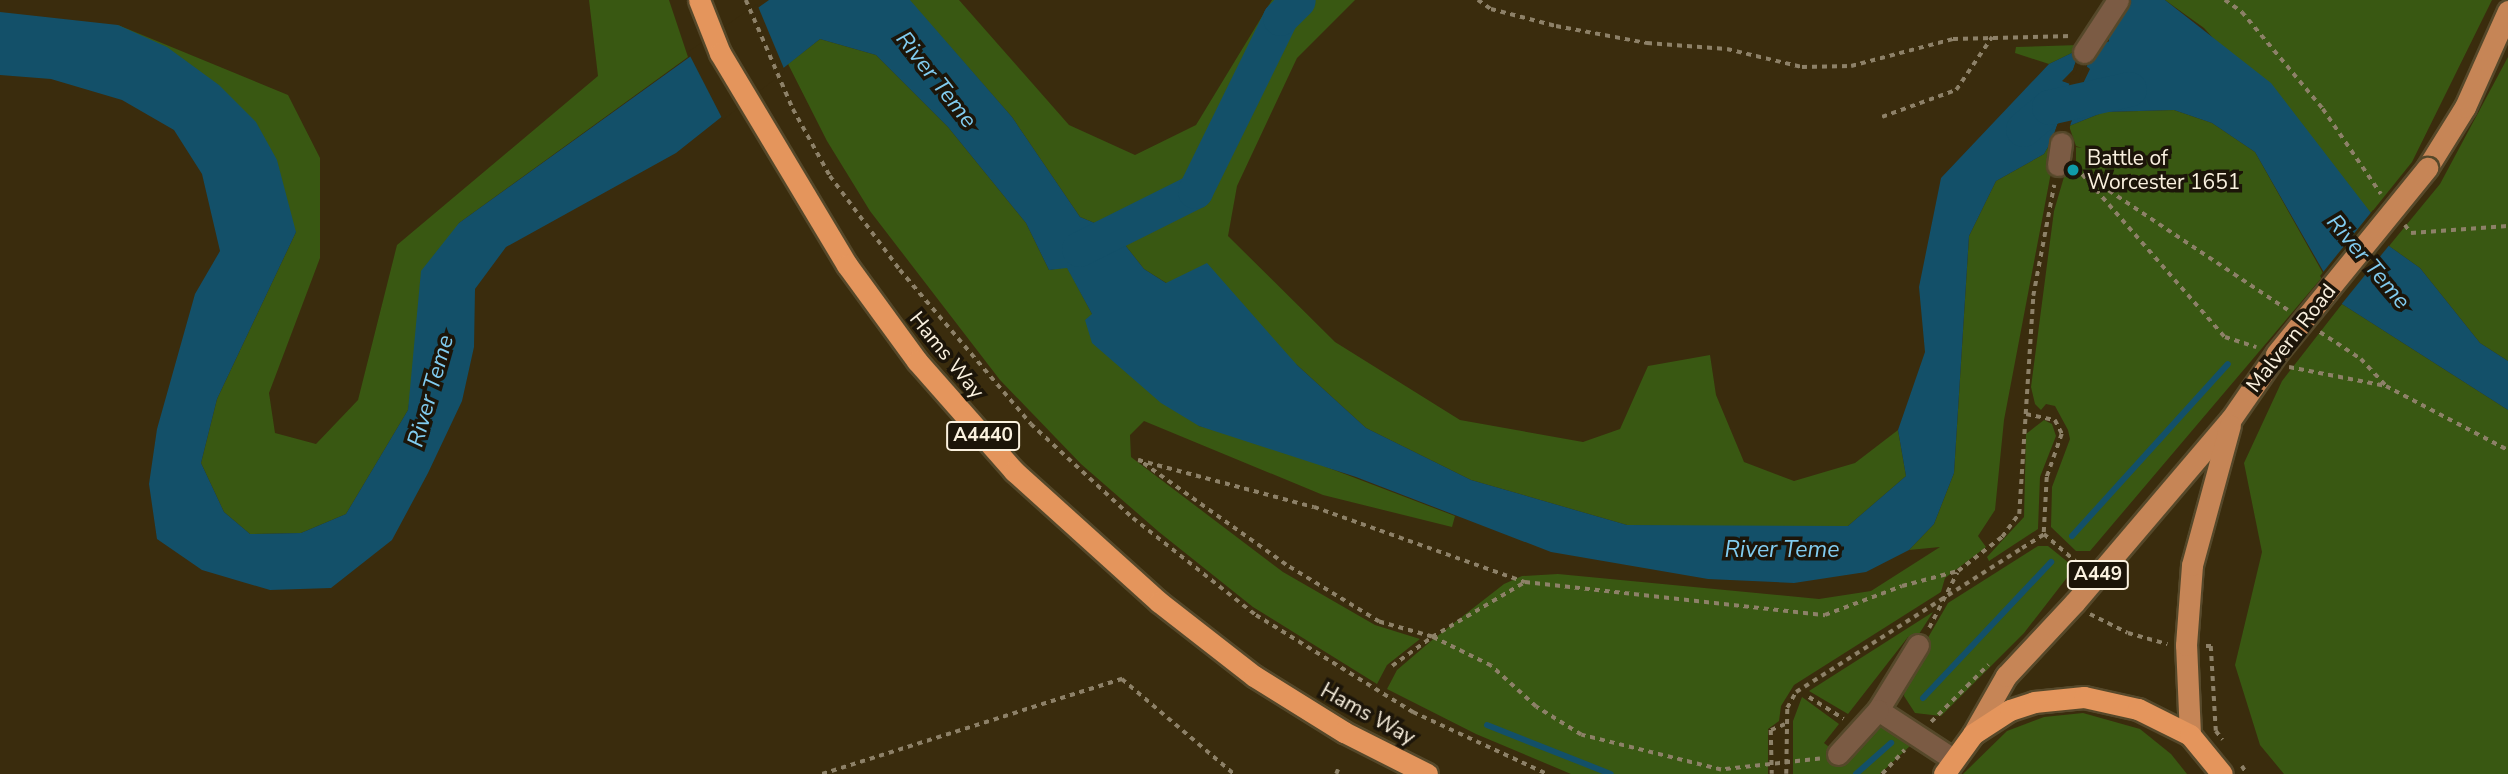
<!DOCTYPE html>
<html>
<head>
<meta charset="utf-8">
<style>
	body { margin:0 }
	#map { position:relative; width:2508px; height:774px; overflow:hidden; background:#3a2c0d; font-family:"Nunito Sans",sans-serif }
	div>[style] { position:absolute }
	.green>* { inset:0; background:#395812 }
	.water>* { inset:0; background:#135069 }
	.pier>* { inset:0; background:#3a2c0d }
	.stream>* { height:6px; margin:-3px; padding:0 3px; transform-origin:3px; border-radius:3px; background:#135069 }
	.river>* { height:35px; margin:-17.5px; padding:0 17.5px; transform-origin:17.5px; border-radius:17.5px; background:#135069 }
	.path>* { height:3.5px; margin-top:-1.75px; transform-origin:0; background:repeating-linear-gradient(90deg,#8d8168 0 5px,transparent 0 10px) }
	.roads { filter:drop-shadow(2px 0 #55482a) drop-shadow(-2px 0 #55482a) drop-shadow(0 2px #55482a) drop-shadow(0 -2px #55482a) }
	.minor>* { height:21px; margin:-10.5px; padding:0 10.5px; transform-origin:10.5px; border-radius:10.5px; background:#7b5b44 }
	.major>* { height:21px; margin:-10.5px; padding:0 10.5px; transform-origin:10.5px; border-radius:10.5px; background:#c68556 }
	.highway>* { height:21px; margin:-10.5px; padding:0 10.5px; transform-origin:10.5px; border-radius:10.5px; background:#e4955c }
	.path-bridge>* { height:3.5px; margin-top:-1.75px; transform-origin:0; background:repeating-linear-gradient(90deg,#8d8168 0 5px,transparent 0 10px) }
	.bridges { filter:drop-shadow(2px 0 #55482a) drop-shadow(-2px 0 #55482a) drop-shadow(0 2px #55482a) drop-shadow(0 -2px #55482a) }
	.major-bridge>* { height:21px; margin:-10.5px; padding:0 10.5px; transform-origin:10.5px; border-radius:10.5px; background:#c68556 }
	.dots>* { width:19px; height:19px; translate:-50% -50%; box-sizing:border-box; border:4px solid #1c1509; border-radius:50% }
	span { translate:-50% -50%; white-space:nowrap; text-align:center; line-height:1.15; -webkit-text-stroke:7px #1c1509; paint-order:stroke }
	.shield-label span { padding:2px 5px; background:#1c1509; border:2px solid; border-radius:5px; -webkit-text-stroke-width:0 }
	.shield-label { font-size:19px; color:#faf1df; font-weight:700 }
	.poi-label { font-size:21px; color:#faf1df }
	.left { translate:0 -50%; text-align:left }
	.street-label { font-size:21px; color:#faf1df }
	.water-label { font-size:23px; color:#81ccf0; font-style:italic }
</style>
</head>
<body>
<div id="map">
	<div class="green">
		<i style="clip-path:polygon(589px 0,669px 0,688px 57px,459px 223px,416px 357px,408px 410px,346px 514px,301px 533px,250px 534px,224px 512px,201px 463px,217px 399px,296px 232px,118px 25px,288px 95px,320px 158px,320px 258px,269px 393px,275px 433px,316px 444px,358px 400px,397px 245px,598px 76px)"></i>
		<i style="clip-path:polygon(909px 0,959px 0,1069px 125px,1135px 155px,1196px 125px,1272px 0,1355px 0,1297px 58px,1237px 186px,1228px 236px,1335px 342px,1460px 420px,1583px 442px,1620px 429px,1648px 366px,1710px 355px,1716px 395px,1744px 462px,1794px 481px,1855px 463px,1898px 430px,1906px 476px,1848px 526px,1768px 529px,1627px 525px,1471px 480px,1366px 428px,1297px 365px,1144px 269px,1114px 231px,1080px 217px,1012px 117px)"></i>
		<i style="clip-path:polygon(2165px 0,2492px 0,2412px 162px,2371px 213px,2204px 28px)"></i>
		<i style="clip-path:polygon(820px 39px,876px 55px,948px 127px,1026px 223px,1049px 270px,1067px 267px,1092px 314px,1199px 426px,1258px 441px,1455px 516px,1452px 527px,1323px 495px,1144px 421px,1130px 435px,1131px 457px,1283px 572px,1375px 625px,1420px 639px,1387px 665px,1377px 684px,1253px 607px,1159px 532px,1081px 464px,1000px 380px,870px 211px,827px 141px,788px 64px)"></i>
		<i style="clip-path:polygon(2079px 45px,2080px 49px,2049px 64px,2015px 53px,2016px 47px)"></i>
		<i style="clip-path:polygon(2508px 57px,2508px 361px,2480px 343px,2420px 268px,2389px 246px,2440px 184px)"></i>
		<i style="clip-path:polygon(2174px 110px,2212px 123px,2255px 152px,2324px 275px,2090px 551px,2076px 551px,2051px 527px,2052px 487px,2070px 439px,2068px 430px,2055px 406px,2046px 404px,2041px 410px,2035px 404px,2031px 387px,2054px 211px,2066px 170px,2076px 172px,2076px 147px,2082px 148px,2076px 146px,2069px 126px,2104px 112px)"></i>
		<i style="clip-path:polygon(2052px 140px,2057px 141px,2004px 420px,1995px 510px,1978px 536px,1986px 547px,1945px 578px,1941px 592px,1794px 685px,1781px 706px,1779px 721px,1768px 729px,1768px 774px,1571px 774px,1476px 734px,1387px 689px,1397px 670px,1431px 641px,1504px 584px,1522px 576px,1558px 574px,1819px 599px,1871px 591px,1940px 547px,1909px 550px,1934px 524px,1954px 473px,1969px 236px,1996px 181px,2044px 154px)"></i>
		<i style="clip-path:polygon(2342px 304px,2508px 410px,2508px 774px,2284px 774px,2260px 745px,2235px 665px,2262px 552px,2244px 463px,2282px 381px)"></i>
		<i style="clip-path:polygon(2044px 420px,2052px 424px,2056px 436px,2040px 477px,2038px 529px,1989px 561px,1987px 557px,2024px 517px,2026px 434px)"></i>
		<i style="clip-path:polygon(2038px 546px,2048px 546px,2069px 563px,2069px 575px,2024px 633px,1941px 716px,1915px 713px,1904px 696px,1905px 683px,1926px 652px,1922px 648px,1948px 603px)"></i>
		<i style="clip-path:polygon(1933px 612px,1914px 642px,1908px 637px,1848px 714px,1809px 691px)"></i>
		<i style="clip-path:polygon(1802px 697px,1839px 724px,1824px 743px,1842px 757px,1879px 726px,1888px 726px,1911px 745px,1880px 774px,1793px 774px,1793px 721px)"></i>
		<i style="clip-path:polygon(2083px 713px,2140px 729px,2171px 754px,2187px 774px,1963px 774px,2007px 731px,2044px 717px)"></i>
	</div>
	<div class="water">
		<i style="clip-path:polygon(769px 0,910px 0,1012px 117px,1080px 217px,1114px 231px,1144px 269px,1166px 283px,1207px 263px,1297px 365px,1366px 428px,1471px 480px,1627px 525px,1848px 526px,1906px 476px,1898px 430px,1925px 352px,1919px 287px,1941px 178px,2049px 64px,2080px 49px,2073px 70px,2063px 81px,2070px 83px,2056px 112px,2061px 114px,2052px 140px,2044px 154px,1996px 181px,1969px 236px,1954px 473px,1934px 524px,1909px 550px,1866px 572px,1794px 583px,1708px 579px,1551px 552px,1356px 477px,1199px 426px,1161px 403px,1092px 343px,1085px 320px,1092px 314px,1067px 268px,1049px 270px,1026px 223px,948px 127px,876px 55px,820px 39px,676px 153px,506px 247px,475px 289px,474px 347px,462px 401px,428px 473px,392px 540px,331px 588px,270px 590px,202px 570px,157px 539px,149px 484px,157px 429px,195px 294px,220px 251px,202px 174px,174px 130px,122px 100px,51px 79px,0 75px,0 12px,118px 25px,167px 47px,219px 85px,256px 122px,277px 160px,296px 232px,217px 399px,201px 463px,224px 512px,250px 534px,301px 533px,346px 514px,408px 410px,421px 271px,459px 223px)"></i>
		<i style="clip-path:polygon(2126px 0,2165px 0,2271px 83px,2371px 213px,2389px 246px,2420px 268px,2480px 343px,2508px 361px,2508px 410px,2342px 304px,2255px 152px,2212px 123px,2174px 110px,2104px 112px,2069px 126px,2083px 99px,2078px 95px,2092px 50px,2109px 41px,2107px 27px)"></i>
	</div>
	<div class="pier">
		<i style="clip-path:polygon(757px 4px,785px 71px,723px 120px,688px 52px)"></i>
		<i style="clip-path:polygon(2107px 26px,2109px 41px,2092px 50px,2086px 66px,2090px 69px,2078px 94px,2084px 98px,2075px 108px,2069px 130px,2066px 125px,2079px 99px,2075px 94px,2088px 49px,2106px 39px)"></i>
		<i style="clip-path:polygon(2080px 49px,2083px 50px,2076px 72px,2067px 79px,2073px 84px,2061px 110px,2065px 115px,2052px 140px,2061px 114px,2056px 112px,2070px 84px,2062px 81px,2073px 70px)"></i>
		<i style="clip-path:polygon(2373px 210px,2391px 243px,2340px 306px,2320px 276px)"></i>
	</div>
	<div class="stream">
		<i style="left:2072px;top:536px;width:232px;rotate:-47.8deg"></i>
		<i style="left:1923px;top:698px;width:187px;rotate:-46.7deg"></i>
		<i style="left:1487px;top:725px;width:133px;rotate:21.6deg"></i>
		<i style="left:1856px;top:774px;width:47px;rotate:-41.5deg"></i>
	</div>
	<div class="river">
		<i style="left:2023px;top:129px;width:34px;rotate:-40deg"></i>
		<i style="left:2049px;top:107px;width:82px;rotate:-12.7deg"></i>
		<i style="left:1079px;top:249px;width:130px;rotate:-26.6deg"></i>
		<i style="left:1195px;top:191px;width:193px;rotate:-63.8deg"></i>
		<i style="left:1280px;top:18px;width:25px;rotate:-45deg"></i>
	</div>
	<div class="path">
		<i style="left:746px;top:0;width:119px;rotate:66.7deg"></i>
		<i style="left:793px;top:109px;width:77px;rotate:61.1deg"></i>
		<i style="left:830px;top:176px;width:117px;rotate:53.3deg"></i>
		<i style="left:900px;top:270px;width:202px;rotate:49.6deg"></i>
		<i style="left:1031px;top:424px;width:139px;rotate:42.7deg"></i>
		<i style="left:1133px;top:518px;width:157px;rotate:38.3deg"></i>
		<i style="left:1256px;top:615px;width:185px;rotate:31.7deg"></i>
		<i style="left:1413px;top:712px;width:148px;rotate:24.8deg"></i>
		<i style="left:1478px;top:0;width:16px;rotate:35deg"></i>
		<i style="left:1491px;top:9px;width:67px;rotate:14.7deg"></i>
		<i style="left:1556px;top:26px;width:93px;rotate:10.6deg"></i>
		<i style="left:1647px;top:43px;width:80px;rotate:4.3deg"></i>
		<i style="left:1727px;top:49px;width:77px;rotate:13.5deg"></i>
		<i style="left:1802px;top:67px;width:49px;rotate:-1.2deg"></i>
		<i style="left:1851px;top:66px;width:106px;rotate:-14.8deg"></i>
		<i style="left:1953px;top:39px;width:119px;rotate:-1.4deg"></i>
		<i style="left:2225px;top:0;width:21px;rotate:35deg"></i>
		<i style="left:2242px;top:12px;width:126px;rotate:50.1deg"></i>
		<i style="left:2323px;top:109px;width:103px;rotate:55.7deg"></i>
		<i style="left:1882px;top:117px;width:79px;rotate:-20deg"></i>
		<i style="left:1956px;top:90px;width:64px;rotate:-55.8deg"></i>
		<i style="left:2076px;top:167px;width:226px;rotate:48.8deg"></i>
		<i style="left:2225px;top:337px;width:33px;rotate:18deg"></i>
		<i style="left:2084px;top:174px;width:245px;rotate:33.7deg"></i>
		<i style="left:2405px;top:225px;width:10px;rotate:53deg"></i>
		<i style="left:2411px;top:233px;width:97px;rotate:-4.1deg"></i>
		<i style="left:2320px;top:332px;width:49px;rotate:33.4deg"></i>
		<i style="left:2361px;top:359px;width:37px;rotate:47deg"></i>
		<i style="left:2289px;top:367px;width:99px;rotate:11.1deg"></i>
		<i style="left:2386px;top:386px;width:138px;rotate:27.7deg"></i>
		<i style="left:2026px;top:414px;width:30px;rotate:12deg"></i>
		<i style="left:2055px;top:420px;width:16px;rotate:63deg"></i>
		<i style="left:2062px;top:434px;width:46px;rotate:109.2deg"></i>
		<i style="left:2047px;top:477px;width:56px;rotate:93.1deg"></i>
		<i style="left:2044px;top:534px;width:49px;rotate:40.9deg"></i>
		<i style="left:2022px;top:548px;width:26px;rotate:-32deg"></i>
		<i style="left:2090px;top:614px;width:42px;rotate:26.6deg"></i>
		<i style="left:2128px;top:633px;width:41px;rotate:15.8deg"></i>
		<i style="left:1929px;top:628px;width:62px;rotate:-63deg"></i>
		<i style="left:2206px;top:646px;width:5px"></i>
		<i style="left:2211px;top:646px;width:85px;rotate:86.6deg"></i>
		<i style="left:2216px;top:731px;width:11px;rotate:52deg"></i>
		<i style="left:1392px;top:666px;width:49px;rotate:-35.9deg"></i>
		<i style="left:1432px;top:637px;width:108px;rotate:-30.6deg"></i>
		<i style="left:1809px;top:697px;width:41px;rotate:32.2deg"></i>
		<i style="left:1931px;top:722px;width:81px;rotate:-45deg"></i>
		<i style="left:1771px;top:730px;width:15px;rotate:-23deg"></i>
		<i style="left:1820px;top:759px;width:100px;rotate:173.7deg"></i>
		<i style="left:1721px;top:770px;width:144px;rotate:-166deg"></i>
		<i style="left:1581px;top:735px;width:53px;rotate:-148.1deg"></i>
		<i style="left:1536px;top:707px;width:61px;rotate:-137.7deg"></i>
		<i style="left:1491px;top:666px;width:66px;rotate:-153.8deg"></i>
		<i style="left:1432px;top:637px;width:55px;rotate:-164.2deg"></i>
		<i style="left:1379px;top:622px;width:109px;rotate:-148.5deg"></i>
		<i style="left:1286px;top:565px;width:181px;rotate:-144.6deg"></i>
		<i style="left:1138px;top:460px;width:182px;rotate:15deg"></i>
		<i style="left:1314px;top:507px;width:224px;rotate:19.6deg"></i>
		<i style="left:1525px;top:582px;width:302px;rotate:6.3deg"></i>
		<i style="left:1825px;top:615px;width:82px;rotate:-20.6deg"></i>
		<i style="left:1902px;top:586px;width:58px;rotate:-15deg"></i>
		<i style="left:1958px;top:571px;width:56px;rotate:-37.7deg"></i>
		<i style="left:2002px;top:537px;width:29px;rotate:-54deg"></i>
		<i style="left:2019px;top:514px;width:218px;rotate:-86.3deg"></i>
		<i style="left:2033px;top:296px;width:113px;rotate:-79.3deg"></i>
		<i style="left:2242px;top:766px;width:9px;rotate:58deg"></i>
		<i style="left:822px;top:774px;width:315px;rotate:-17.6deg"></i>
		<i style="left:1122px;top:679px;width:147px;rotate:40.3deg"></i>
		<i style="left:1336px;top:774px;width:5px;rotate:-68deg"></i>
		<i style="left:1882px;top:774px;width:33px;rotate:-47deg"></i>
	</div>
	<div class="roads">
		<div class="minor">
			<i style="left:2084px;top:52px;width:62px;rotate:-56.8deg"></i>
			<i style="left:2058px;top:165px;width:22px;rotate:-82deg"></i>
			<i style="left:1918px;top:645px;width:76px;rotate:121.6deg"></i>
			<i style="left:1878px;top:710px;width:90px;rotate:33.2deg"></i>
			<i style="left:1838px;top:754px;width:59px;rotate:-47.7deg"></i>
		</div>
		<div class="major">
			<i style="left:2427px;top:168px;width:72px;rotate:-58.1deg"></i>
			<i style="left:2465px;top:107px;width:105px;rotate:-65.9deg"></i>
			<i style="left:1973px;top:734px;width:67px;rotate:-60.4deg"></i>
			<i style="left:2006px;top:676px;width:101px;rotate:-47deg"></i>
			<i style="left:2075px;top:602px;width:240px;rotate:-49.6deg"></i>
			<i style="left:2231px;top:419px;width:79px;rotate:-55.3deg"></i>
			<i style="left:2190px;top:735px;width:90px;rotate:-92.5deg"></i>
			<i style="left:2186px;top:645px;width:80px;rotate:-85.7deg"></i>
			<i style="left:2192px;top:565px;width:145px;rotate:-74.8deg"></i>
		</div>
		<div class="highway">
			<i style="left:699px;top:0;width:57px;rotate:68.4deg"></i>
			<i style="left:720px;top:53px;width:247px;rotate:59.1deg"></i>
			<i style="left:847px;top:265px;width:119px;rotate:53.9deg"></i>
			<i style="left:917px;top:361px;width:147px;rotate:48.6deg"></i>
			<i style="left:1014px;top:471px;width:195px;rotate:42.1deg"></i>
			<i style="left:1159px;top:602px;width:120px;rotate:37.9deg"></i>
			<i style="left:1254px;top:676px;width:106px;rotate:31.9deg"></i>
			<i style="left:1344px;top:732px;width:93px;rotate:26.8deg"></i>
			<i style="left:1944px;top:774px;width:49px;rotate:-54.1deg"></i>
			<i style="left:1973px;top:734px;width:44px;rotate:-33deg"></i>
			<i style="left:2010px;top:710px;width:25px;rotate:-18deg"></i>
			<i style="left:2034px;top:702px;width:50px;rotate:-5.7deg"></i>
			<i style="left:2084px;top:697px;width:55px;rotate:12.5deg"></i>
			<i style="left:2138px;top:709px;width:58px;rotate:26.6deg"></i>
			<i style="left:2190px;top:735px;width:50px;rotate:50.6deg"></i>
		</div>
	</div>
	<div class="path-bridge">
		<i style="left:1771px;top:730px;width:44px;rotate:88.7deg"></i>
		<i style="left:1786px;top:774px;width:66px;rotate:-89.1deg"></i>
		<i style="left:1787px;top:708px;width:18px;rotate:-61deg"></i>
		<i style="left:1796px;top:692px;width:268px;rotate:-32.5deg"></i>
	</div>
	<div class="bridges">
		<div class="major-bridge">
			<i style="left:2276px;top:354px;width:240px;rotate:-50.9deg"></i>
		</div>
	</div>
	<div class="dots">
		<i style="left:2073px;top:170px;background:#0f9aa8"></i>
	</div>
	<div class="shield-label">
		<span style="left:983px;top:436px">A4440</span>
		<span style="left:2098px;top:575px">A449</span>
	</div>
	<div class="poi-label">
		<span class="left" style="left:2087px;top:170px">Battle of<br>Worcester 1651</span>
	</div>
	<div class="street-label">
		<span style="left:2291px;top:338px;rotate:-52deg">Malvern Road</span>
		<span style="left:947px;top:355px;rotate:51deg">Hams Way</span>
		<span style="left:1368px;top:714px;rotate:29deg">Hams Way</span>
	</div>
	<div class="water-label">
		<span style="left:936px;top:80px;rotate:52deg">River Teme</span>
		<span style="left:2368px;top:262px;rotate:50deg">River Teme</span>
		<span style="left:431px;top:391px;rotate:-74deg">River Teme</span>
		<span style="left:1782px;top:550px">River Teme</span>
	</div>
</div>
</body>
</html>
